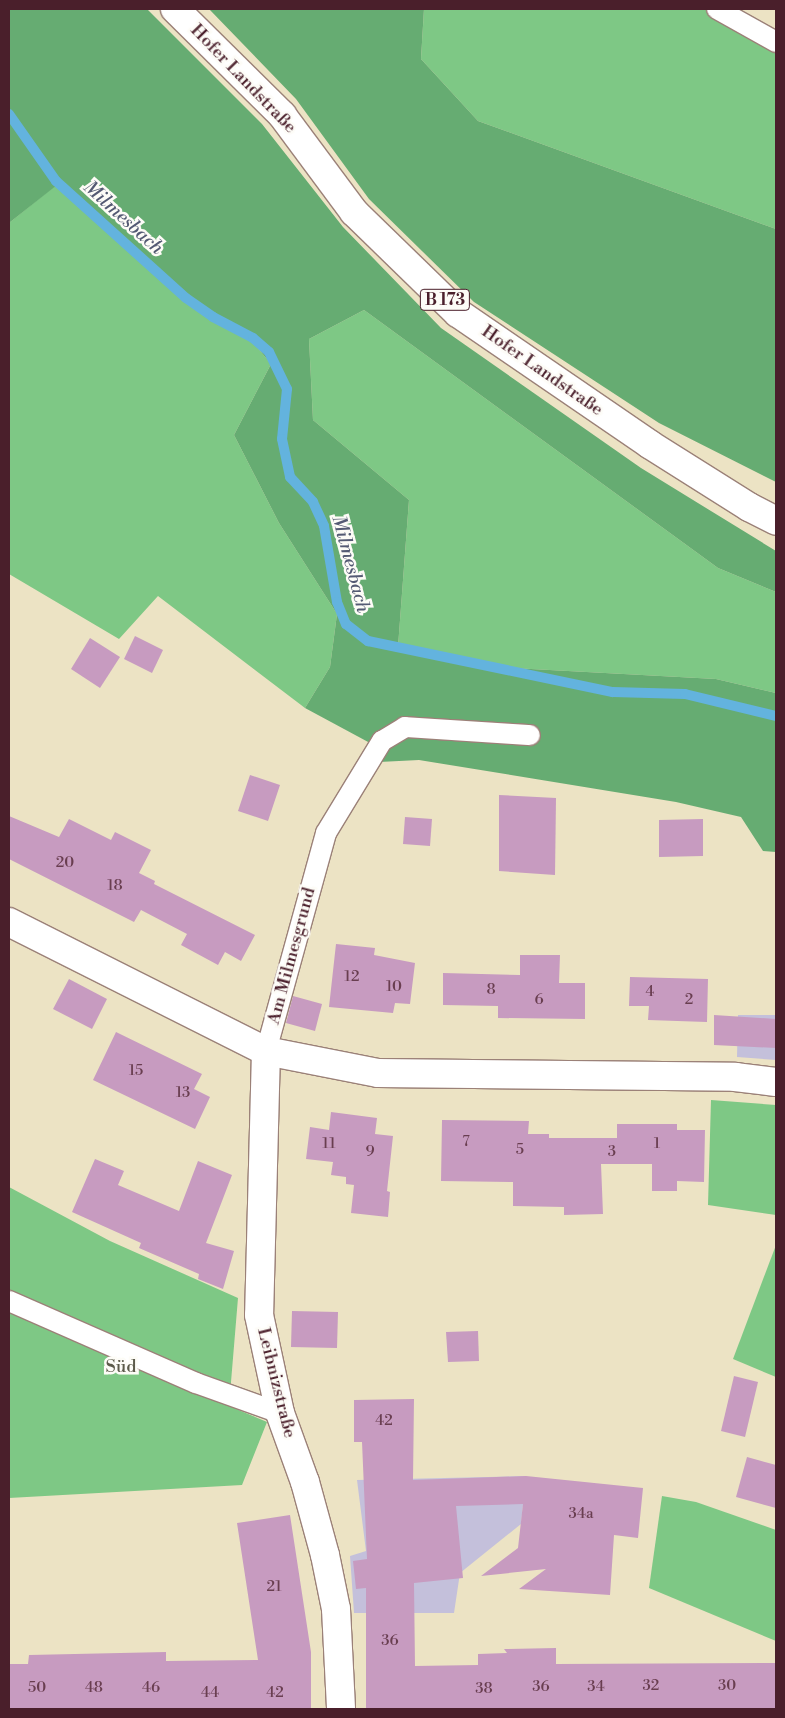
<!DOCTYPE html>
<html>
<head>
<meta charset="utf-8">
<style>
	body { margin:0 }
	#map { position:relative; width:785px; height:1718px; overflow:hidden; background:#ece3c4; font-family:"Libre Bodoni",serif }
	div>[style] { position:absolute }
	.industrial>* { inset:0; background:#c4c0db }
	.green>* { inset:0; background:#7ec885 }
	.forest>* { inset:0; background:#66ac72 }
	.stream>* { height:10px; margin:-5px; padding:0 5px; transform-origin:5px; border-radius:5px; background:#63b3de }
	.building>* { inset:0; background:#c79bc0 }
	.roads { filter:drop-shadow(1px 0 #9b8178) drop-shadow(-1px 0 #9b8178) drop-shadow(0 1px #9b8178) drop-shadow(0 -1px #9b8178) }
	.service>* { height:20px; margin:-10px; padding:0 10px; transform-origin:10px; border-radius:10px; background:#fff }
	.minor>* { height:28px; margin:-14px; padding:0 14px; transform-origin:14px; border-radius:14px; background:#fff }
	.primary>* { height:28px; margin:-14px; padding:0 14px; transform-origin:14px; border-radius:14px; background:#fff }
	span { translate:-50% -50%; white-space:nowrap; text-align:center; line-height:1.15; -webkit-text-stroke:5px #fdfcf7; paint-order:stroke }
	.number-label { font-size:15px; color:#693e50 }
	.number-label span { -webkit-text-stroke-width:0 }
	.shield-label span { padding:1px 4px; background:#fdfcf7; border:1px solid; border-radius:4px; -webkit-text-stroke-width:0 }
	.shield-label { font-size:16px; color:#4a1f2b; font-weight:700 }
	.street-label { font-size:18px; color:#4a1f2b }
	.park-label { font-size:18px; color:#5c5a4a }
	.water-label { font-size:19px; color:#545a73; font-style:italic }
	.frame { position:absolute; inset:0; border:10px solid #4a1f2b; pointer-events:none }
</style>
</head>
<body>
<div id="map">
	<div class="industrial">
		<i style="clip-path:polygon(738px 1015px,776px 1015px,776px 1060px,737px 1057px)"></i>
		<i style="clip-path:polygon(526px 1476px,521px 1524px,460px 1573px,454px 1613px,354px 1613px,350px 1556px,366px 1551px,357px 1480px)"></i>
	</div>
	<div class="green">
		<i style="clip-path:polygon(424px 9px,705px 9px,776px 50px,776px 229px,478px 121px,421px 59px)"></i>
		<i style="clip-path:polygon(56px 185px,186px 301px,218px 323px,252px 341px,271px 364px,234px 435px,279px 523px,337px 614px,330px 667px,305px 708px,158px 596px,119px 639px,9px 574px,9px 223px)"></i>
		<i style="clip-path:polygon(364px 310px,718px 568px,776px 592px,776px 693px,716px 679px,474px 666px,398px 647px,409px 500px,313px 420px,309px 339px)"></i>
		<i style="clip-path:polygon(711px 1100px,776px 1105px,776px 1215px,708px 1205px)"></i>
		<i style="clip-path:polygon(9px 1187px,110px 1241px,238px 1298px,229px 1406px,267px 1422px,242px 1485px,9px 1498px)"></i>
		<i style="clip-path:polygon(776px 1245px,776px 1377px,733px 1359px)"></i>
		<i style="clip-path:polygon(662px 1496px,696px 1502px,776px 1530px,776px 1641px,649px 1588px)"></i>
	</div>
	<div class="forest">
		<i style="clip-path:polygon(9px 9px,147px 9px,262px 124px,343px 227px,441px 328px,641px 468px,776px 551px,776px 592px,718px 568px,364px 310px,309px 339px,313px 420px,409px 500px,398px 647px,474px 666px,716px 679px,776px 693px,776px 852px,763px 851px,741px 817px,676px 802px,419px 760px,379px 762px,370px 743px,305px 708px,330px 667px,337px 614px,279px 523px,234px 435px,271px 364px,252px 341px,218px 323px,186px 301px,57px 185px,9px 223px)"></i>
		<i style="clip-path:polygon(209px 9px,424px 9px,421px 59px,478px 121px,776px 229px,776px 482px,659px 423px,474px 302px,369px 199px,296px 99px)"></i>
	</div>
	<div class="stream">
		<i style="left:9px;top:114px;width:82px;rotate:55deg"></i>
		<i style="left:56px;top:181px;width:175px;rotate:42deg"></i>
		<i style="left:186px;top:298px;width:33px;rotate:35deg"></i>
		<i style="left:213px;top:317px;width:45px;rotate:27.7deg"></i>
		<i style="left:253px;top:338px;width:21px;rotate:41deg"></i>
		<i style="left:269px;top:352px;width:41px;rotate:64.1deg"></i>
		<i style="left:287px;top:389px;width:50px;rotate:95.7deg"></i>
		<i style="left:282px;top:439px;width:39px;rotate:78deg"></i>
		<i style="left:290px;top:477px;width:34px;rotate:47deg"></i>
		<i style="left:313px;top:502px;width:26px;rotate:65deg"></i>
		<i style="left:324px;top:526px;width:77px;rotate:80.3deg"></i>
		<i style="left:337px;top:602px;width:24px;rotate:68deg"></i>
		<i style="left:346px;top:624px;width:28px;rotate:38deg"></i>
		<i style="left:368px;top:641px;width:250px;rotate:11.8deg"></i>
		<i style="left:613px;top:692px;width:72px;rotate:1.6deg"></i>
		<i style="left:685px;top:694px;width:94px;rotate:13.6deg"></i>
	</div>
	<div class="building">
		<i style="clip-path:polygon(135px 636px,163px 650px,152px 673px,124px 659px)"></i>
		<i style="clip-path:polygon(90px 638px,120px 657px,100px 688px,71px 669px)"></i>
		<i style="clip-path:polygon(250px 775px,280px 785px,268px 821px,238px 811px)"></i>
		<i style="clip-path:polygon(499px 795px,556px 798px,555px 875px,499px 871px)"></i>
		<i style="clip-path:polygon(9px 816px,59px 837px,69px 819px,111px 840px,115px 832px,151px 850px,139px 873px,155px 881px,154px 884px,255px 935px,241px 961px,225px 952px,218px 965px,181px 945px,187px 934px,141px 910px,134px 922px,9px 859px)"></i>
		<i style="clip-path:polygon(405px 817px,432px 819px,430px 846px,403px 844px)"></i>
		<i style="clip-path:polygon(703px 819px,703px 856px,659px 857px,659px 820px)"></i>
		<i style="clip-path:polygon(336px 944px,375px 948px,374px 955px,415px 963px,410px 1004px,395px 1003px,393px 1013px,329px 1007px)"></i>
		<i style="clip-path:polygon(520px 955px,560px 955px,559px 983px,585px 983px,585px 1019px,498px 1018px,498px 1006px,443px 1005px,443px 973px,520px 975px)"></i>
		<i style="clip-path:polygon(630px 977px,708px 979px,707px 1022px,648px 1020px,649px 1006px,629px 1006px)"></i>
		<i style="clip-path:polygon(69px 979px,107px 999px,92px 1029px,53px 1009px)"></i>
		<i style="clip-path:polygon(293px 996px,322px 1004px,315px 1031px,286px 1023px)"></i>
		<i style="clip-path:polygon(714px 1015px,776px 1019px,776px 1048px,714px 1045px)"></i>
		<i style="clip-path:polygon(116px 1032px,202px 1074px,194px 1089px,210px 1097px,195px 1129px,93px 1080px)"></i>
		<i style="clip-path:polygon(331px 1112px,377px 1118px,375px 1134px,393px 1136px,387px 1191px,390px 1192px,388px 1217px,351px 1213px,354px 1185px,346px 1184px,346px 1177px,331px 1175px,333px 1162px,306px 1159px,310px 1127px,329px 1130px)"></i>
		<i style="clip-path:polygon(442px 1120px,529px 1121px,528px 1134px,549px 1134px,549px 1138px,617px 1138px,617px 1124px,677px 1124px,677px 1130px,705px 1130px,704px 1182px,677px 1181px,677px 1191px,652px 1191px,652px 1164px,601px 1164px,603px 1214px,564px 1215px,564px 1207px,513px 1206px,513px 1182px,441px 1181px)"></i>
		<i style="clip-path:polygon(95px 1159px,124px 1171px,118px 1185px,179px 1211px,198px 1161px,232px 1175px,206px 1243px,234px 1251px,223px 1289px,198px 1279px,199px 1274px,139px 1248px,141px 1243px,72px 1212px)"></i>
		<i style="clip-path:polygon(292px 1311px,338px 1312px,337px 1348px,291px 1347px)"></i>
		<i style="clip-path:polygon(478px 1331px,479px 1361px,448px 1362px,446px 1332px)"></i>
		<i style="clip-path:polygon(734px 1376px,758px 1382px,745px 1437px,721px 1431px)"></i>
		<i style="clip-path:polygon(414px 1399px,413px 1480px,526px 1476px,643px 1488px,638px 1538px,614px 1535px,610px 1595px,519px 1589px,546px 1569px,481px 1576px,518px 1548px,523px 1504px,456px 1506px,463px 1578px,414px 1583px,415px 1666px,478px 1665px,478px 1654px,507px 1653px,504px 1649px,556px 1648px,556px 1664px,776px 1663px,776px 1709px,366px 1709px,366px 1588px,356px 1589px,353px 1561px,367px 1559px,362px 1442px,354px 1442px,354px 1400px)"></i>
		<i style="clip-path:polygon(747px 1457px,776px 1465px,776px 1508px,736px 1497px)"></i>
		<i style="clip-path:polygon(290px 1515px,311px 1652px,311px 1709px,9px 1709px,9px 1664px,28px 1664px,29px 1655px,166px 1652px,166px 1661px,258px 1660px,237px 1523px)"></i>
	</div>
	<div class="roads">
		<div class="service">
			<i style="left:717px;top:9px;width:68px;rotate:29.2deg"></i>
			<i style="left:266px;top:1051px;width:226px;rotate:-74.6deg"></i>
			<i style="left:326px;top:833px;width:108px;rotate:-58.7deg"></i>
			<i style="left:382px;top:741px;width:27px;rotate:-31deg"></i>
			<i style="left:405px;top:727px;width:125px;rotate:3.7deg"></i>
			<i style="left:9px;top:1301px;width:204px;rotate:23.7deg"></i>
			<i style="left:196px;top:1383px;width:89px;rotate:19.7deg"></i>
		</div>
		<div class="minor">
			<i style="left:9px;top:922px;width:288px;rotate:26.7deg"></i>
			<i style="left:266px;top:1051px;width:114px;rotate:11.1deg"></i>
			<i style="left:378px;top:1073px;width:357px;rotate:0.6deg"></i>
			<i style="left:735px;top:1077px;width:41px;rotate:7deg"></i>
			<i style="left:266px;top:1051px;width:264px;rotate:91.5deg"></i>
			<i style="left:259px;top:1315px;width:100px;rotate:77.9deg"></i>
			<i style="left:280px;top:1413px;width:73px;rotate:70.1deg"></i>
			<i style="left:305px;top:1482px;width:76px;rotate:74.7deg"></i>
			<i style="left:325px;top:1555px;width:55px;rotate:78.5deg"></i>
			<i style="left:336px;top:1609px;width:100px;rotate:87.1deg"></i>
		</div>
		<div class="primary">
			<i style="left:175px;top:9px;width:151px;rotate:44.7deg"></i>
			<i style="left:282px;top:115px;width:121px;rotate:53.4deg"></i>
			<i style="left:354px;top:212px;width:145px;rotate:44.2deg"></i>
			<i style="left:458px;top:313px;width:232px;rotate:34.4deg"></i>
			<i style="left:649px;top:444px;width:118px;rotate:32.2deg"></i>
			<i style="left:749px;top:507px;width:30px;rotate:27deg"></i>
		</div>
	</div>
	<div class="number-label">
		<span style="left:65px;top:863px">20</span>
		<span style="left:115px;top:886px">18</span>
		<span style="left:352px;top:977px">12</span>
		<span style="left:394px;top:987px">10</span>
		<span style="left:491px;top:990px">8</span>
		<span style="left:650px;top:992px">4</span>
		<span style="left:539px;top:1000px">6</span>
		<span style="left:689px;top:1000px">2</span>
		<span style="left:136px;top:1071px">15</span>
		<span style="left:183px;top:1093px">13</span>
		<span style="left:466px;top:1142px">7</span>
		<span style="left:329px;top:1144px">11</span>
		<span style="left:657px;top:1144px">1</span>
		<span style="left:520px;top:1150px">5</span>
		<span style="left:370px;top:1152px">9</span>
		<span style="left:612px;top:1152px">3</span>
		<span style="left:384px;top:1421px">42</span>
		<span style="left:581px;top:1514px">34a</span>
		<span style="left:274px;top:1587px">21</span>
		<span style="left:390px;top:1641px">36</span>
		<span style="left:651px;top:1686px">32</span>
		<span style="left:727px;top:1686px">30</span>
		<span style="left:541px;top:1687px">36</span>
		<span style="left:596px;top:1687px">34</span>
		<span style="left:37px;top:1688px">50</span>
		<span style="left:94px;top:1688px">48</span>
		<span style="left:151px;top:1688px">46</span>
		<span style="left:484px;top:1689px">38</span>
		<span style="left:210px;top:1693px">44</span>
		<span style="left:275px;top:1693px">42</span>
	</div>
	<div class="shield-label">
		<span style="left:445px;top:300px">B 173</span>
	</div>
	<div class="street-label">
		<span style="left:243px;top:79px;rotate:46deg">Hofer Landstraße</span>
		<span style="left:542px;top:371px;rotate:35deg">Hofer Landstraße</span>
		<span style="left:292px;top:956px;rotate:-75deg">Am Milmesgrund</span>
		<span style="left:276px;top:1383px;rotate:76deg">Leibnizstraße</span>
	</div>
	<div class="park-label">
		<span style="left:121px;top:1367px">Süd</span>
	</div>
	<div class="water-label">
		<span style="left:123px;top:218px;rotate:42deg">Milmesbach</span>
		<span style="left:350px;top:564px;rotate:75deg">Milmesbach</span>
	</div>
	<div class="frame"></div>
</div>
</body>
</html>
